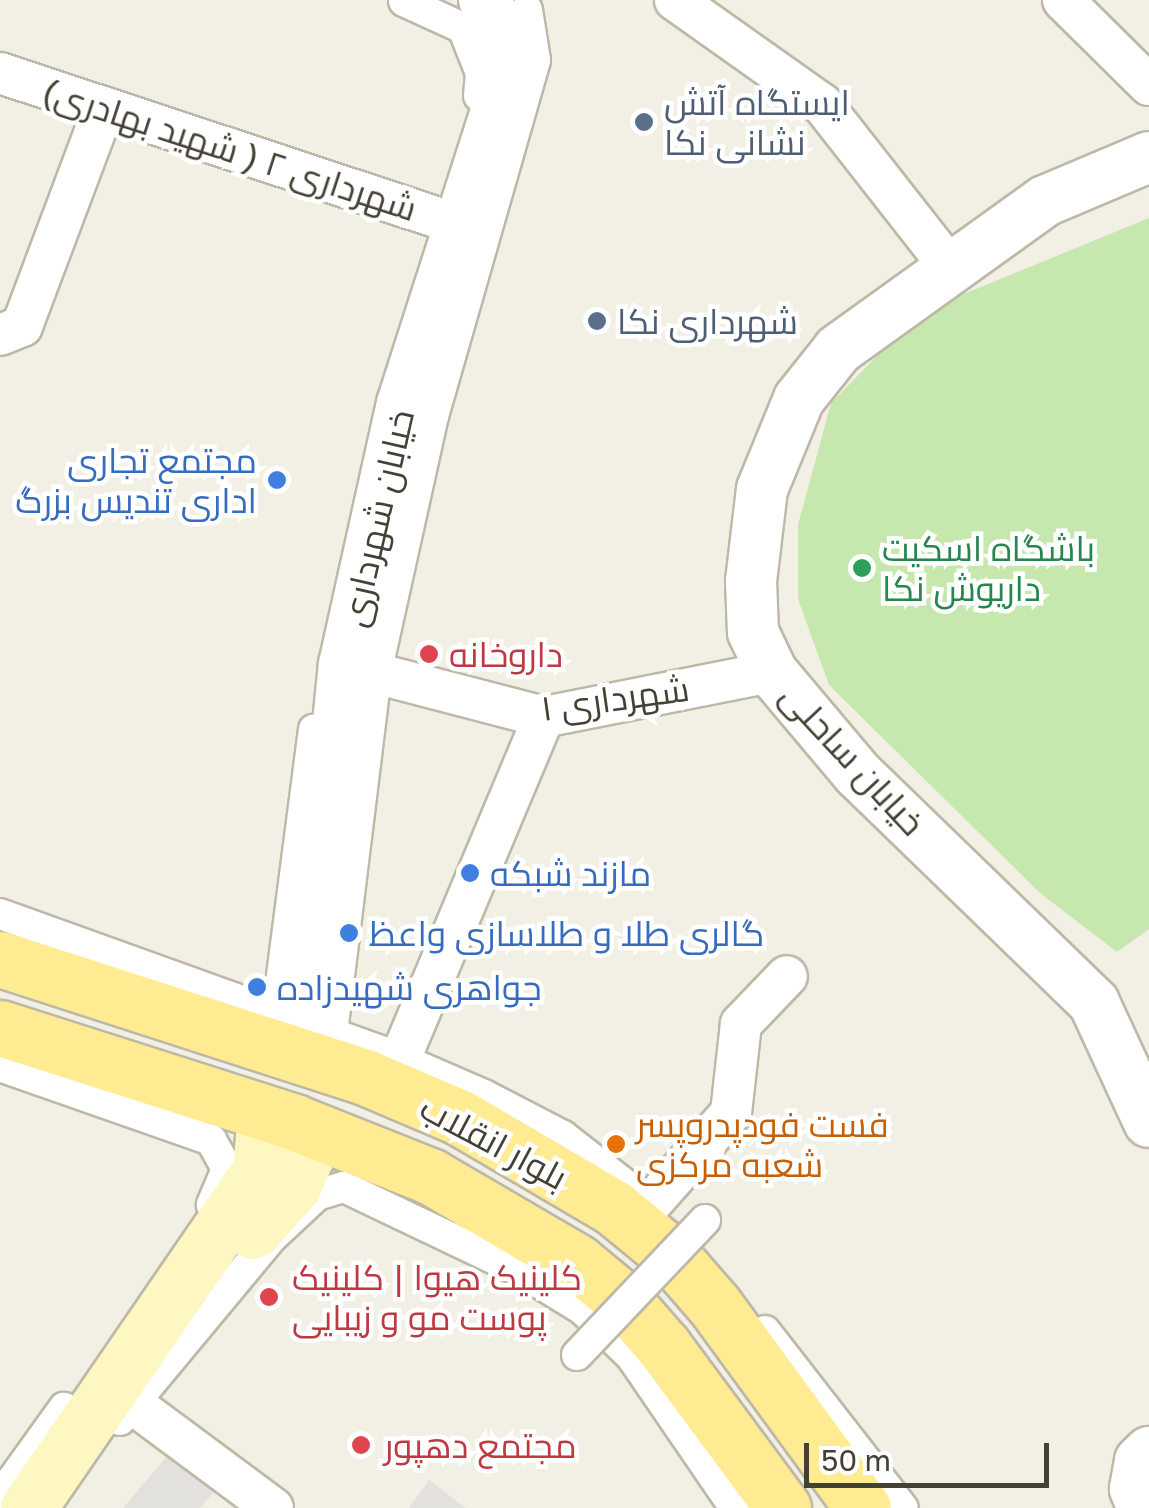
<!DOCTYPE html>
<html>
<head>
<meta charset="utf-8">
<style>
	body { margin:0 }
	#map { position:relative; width:1149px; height:1508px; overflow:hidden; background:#f2efe4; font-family:"Golos Text",Cairo,sans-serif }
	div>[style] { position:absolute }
	.green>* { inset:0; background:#c6e7ad }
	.parking>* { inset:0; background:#e3e1dd }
	.roads { filter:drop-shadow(2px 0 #bdb8a7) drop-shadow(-2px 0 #bdb8a7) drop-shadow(0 2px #bdb8a7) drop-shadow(0 -2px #bdb8a7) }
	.pedestrian>* { height:30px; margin:-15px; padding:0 15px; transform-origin:15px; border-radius:15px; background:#fff }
	.minor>* { height:40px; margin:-20px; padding:0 20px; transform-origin:20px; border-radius:20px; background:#fff }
	.tertiary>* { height:50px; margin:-25px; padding:0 25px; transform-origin:25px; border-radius:25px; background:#fff }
	.secondary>* { height:55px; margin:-27.5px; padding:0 27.5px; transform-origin:27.5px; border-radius:27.5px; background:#fef7c2 }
	.primary>* { height:55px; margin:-27.5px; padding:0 27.5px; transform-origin:27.5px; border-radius:27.5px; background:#feeb92 }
	.bridges { filter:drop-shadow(2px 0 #bdb8a7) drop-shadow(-2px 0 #bdb8a7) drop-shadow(0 2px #bdb8a7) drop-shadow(0 -2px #bdb8a7) }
	.pedestrian-bridge>* { height:30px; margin:-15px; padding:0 15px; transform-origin:15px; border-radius:15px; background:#fff }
	.dots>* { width:28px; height:28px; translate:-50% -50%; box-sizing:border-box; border:5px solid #fff; border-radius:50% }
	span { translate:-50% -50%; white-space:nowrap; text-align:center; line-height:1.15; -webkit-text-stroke:9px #fff; paint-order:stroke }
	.service-label { font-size:35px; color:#4e5e75 }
	.left { translate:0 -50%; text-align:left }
	.street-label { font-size:35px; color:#444034 }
	.shop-label { font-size:35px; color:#366cbe }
	.right { translate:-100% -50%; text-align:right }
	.leisure-label { font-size:35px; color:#27864d }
	.health-label { font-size:35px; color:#be3a42 }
	.food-label { font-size:35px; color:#c56008 }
	.scale { position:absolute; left:804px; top:1443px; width:245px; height:45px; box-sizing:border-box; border:5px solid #444034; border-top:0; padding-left:12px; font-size:30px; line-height:35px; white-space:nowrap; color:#444034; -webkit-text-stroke:8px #fff; paint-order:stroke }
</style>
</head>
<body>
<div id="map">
	<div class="green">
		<i style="clip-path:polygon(1149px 218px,1149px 929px,1117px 952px,1040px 893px,829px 685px,798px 599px,798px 525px,831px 403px,883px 350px,942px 303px)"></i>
	</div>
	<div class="parking">
		<i style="clip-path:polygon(173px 1449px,218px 1487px,200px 1508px,123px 1508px)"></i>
		<i style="clip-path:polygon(429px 1480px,466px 1508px,409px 1508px)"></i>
	</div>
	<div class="roads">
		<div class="pedestrian">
			<i style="left:404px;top:1px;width:65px;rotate:24.6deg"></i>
			<i style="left:463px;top:28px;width:48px;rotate:68.2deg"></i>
			<i style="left:481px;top:73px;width:23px;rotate:95deg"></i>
			<i style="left:0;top:914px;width:419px;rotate:19.8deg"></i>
			<i style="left:394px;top:1056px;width:98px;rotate:23.4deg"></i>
			<i style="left:484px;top:1095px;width:89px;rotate:27.4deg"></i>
			<i style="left:563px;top:1136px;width:110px;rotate:38deg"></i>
			<i style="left:277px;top:1014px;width:287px;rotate:-82.6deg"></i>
			<i style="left:332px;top:1033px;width:363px;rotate:-83deg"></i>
			<i style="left:376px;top:673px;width:263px;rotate:-77.5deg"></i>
			<i style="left:433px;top:416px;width:370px;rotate:-74deg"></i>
			<i style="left:535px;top:60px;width:51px;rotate:-99.1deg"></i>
			<i style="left:0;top:1066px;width:224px;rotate:19.3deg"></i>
			<i style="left:211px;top:1140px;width:33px;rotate:61deg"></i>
			<i style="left:227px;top:1169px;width:39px;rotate:113deg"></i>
			<i style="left:765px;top:1331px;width:224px;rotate:52.1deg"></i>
			<i style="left:120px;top:1420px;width:236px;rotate:-50.3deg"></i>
			<i style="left:271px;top:1238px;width:63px;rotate:-43.1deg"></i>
			<i style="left:317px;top:1195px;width:28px;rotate:-17deg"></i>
			<i style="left:344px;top:1187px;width:195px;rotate:25.5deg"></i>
			<i style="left:520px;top:1271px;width:73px;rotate:31.5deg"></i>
			<i style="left:582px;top:1309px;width:68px;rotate:43.8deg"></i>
			<i style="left:631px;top:1356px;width:184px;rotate:55.6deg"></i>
			<i style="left:0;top:1497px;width:110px;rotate:-54.3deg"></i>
		</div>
		<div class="minor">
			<i style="left:675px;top:0;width:180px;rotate:35.3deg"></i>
			<i style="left:822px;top:104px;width:206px;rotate:51.9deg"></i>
			<i style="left:1063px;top:0;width:121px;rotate:44.7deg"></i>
			<i style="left:0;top:73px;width:484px;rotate:18.3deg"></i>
			<i style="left:0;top:335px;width:24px;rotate:-22deg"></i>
			<i style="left:22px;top:326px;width:233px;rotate:-69.4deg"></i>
			<i style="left:344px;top:665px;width:207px;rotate:14.6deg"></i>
			<i style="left:544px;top:717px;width:232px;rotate:-11.2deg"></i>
			<i style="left:400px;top:1059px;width:371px;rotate:-67.2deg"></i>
			<i style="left:633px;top:1224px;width:148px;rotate:-48.6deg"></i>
			<i style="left:731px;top:1113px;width:90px;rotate:-83.6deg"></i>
			<i style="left:741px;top:1024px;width:66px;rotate:-46.2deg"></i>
			<i style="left:114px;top:1390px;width:198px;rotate:36.6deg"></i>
		</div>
		<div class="tertiary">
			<i style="left:1149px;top:157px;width:113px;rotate:157.1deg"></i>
			<i style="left:1045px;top:201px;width:255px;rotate:144.3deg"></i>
			<i style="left:838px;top:350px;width:63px;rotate:128.5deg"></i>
			<i style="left:799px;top:399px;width:97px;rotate:112.3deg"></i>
			<i style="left:762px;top:489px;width:93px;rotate:96.8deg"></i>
			<i style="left:751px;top:581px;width:51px;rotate:87.8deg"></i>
			<i style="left:753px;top:632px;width:44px;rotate:64.6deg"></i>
			<i style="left:772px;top:672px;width:133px;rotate:49.9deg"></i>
			<i style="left:858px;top:774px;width:329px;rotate:44.1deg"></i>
			<i style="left:1094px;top:1003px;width:131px;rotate:65.2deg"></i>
			<i style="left:305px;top:1054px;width:391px;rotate:-84.3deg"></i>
			<i style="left:344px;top:665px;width:267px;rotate:-77.5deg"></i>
			<i style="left:402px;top:404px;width:321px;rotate:-72.2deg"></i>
			<i style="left:500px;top:98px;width:70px;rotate:-89.2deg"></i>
			<i style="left:501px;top:28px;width:33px;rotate:-121deg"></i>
			<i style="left:1143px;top:1508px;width:21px;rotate:-113deg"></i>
			<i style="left:1135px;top:1489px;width:28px;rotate:-80deg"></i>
			<i style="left:1140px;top:1461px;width:13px;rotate:-45deg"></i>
		</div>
		<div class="secondary">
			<i style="left:253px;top:1231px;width:60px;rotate:-48.4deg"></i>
			<i style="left:293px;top:1186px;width:59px;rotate:-66deg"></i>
			<i style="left:28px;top:1508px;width:410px;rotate:-55.5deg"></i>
			<i style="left:260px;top:1170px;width:56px;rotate:-84.9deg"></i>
		</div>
		<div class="primary">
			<i style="left:0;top:959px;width:384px;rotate:17.9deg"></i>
			<i style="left:365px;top:1077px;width:102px;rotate:23.1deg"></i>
			<i style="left:459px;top:1117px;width:180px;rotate:30.4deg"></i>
			<i style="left:614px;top:1208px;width:71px;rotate:39.3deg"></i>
			<i style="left:669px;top:1253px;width:70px;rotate:49deg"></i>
			<i style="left:715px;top:1306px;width:250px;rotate:53.8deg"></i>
			<i style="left:0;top:1028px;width:309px;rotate:17.7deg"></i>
			<i style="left:294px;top:1122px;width:146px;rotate:21.7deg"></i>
			<i style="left:430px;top:1176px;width:170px;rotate:30.3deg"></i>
			<i style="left:577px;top:1262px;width:61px;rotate:39.7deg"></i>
			<i style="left:624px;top:1301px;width:61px;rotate:49deg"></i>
			<i style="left:664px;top:1347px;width:200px;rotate:53.5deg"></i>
		</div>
	</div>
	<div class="bridges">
		<div class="pedestrian-bridge">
			<i style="left:577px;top:1355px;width:186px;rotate:-46.5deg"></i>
		</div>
	</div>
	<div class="dots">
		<i style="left:644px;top:122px;background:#5c6f8a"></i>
		<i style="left:597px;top:321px;background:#5c6f8a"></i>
		<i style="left:277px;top:480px;background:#3f7fe0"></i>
		<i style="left:862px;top:568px;background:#2e9e5b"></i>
		<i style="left:429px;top:654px;background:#e0444e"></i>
		<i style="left:470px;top:873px;background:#3f7fe0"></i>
		<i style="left:349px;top:933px;background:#3f7fe0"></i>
		<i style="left:257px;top:987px;background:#3f7fe0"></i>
		<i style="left:616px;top:1144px;background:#e8710a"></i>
		<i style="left:269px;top:1297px;background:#e0444e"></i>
		<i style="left:361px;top:1445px;background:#e0444e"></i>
	</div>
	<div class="service-label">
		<span class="left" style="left:664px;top:122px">ایستگاه آتش<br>نشانی نکا</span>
		<span class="left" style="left:617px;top:321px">شهرداری نکا</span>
	</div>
	<div class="street-label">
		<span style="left:230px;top:149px;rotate:18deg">شهرداری ۲ ( شهید بهادری)</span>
		<span style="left:377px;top:518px;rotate:-77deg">خیابان شهرداری</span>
		<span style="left:615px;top:698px;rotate:-8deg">شهرداری ۱</span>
		<span style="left:853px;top:759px;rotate:47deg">خیابان ساحلی</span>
		<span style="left:494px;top:1142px;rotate:28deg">بلوار انقلاب</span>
	</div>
	<div class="shop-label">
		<span class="right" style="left:257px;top:480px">مجتمع تجاری<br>اداری تندیس بزرگ</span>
		<span class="left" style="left:490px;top:873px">مازند شبکه</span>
		<span class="left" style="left:369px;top:933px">گالری طلا و طلاسازی واعظ</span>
		<span class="left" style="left:277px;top:987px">جواهری شهیدزاده</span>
	</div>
	<div class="leisure-label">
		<span class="left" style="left:882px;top:568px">باشگاه اسکیت<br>داریوش نکا</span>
	</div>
	<div class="health-label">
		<span class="left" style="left:449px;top:654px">داروخانه</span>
		<span class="left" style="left:292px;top:1297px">کلینیک هیوا | کلینیک<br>پوست مو و زیبایی</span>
		<span class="left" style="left:384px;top:1445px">مجتمع دهپور</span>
	</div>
	<div class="food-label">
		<span class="left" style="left:636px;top:1144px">فست فودپدروپسر<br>شعبه مرکزی</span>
	</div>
	<div class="scale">50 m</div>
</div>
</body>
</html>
